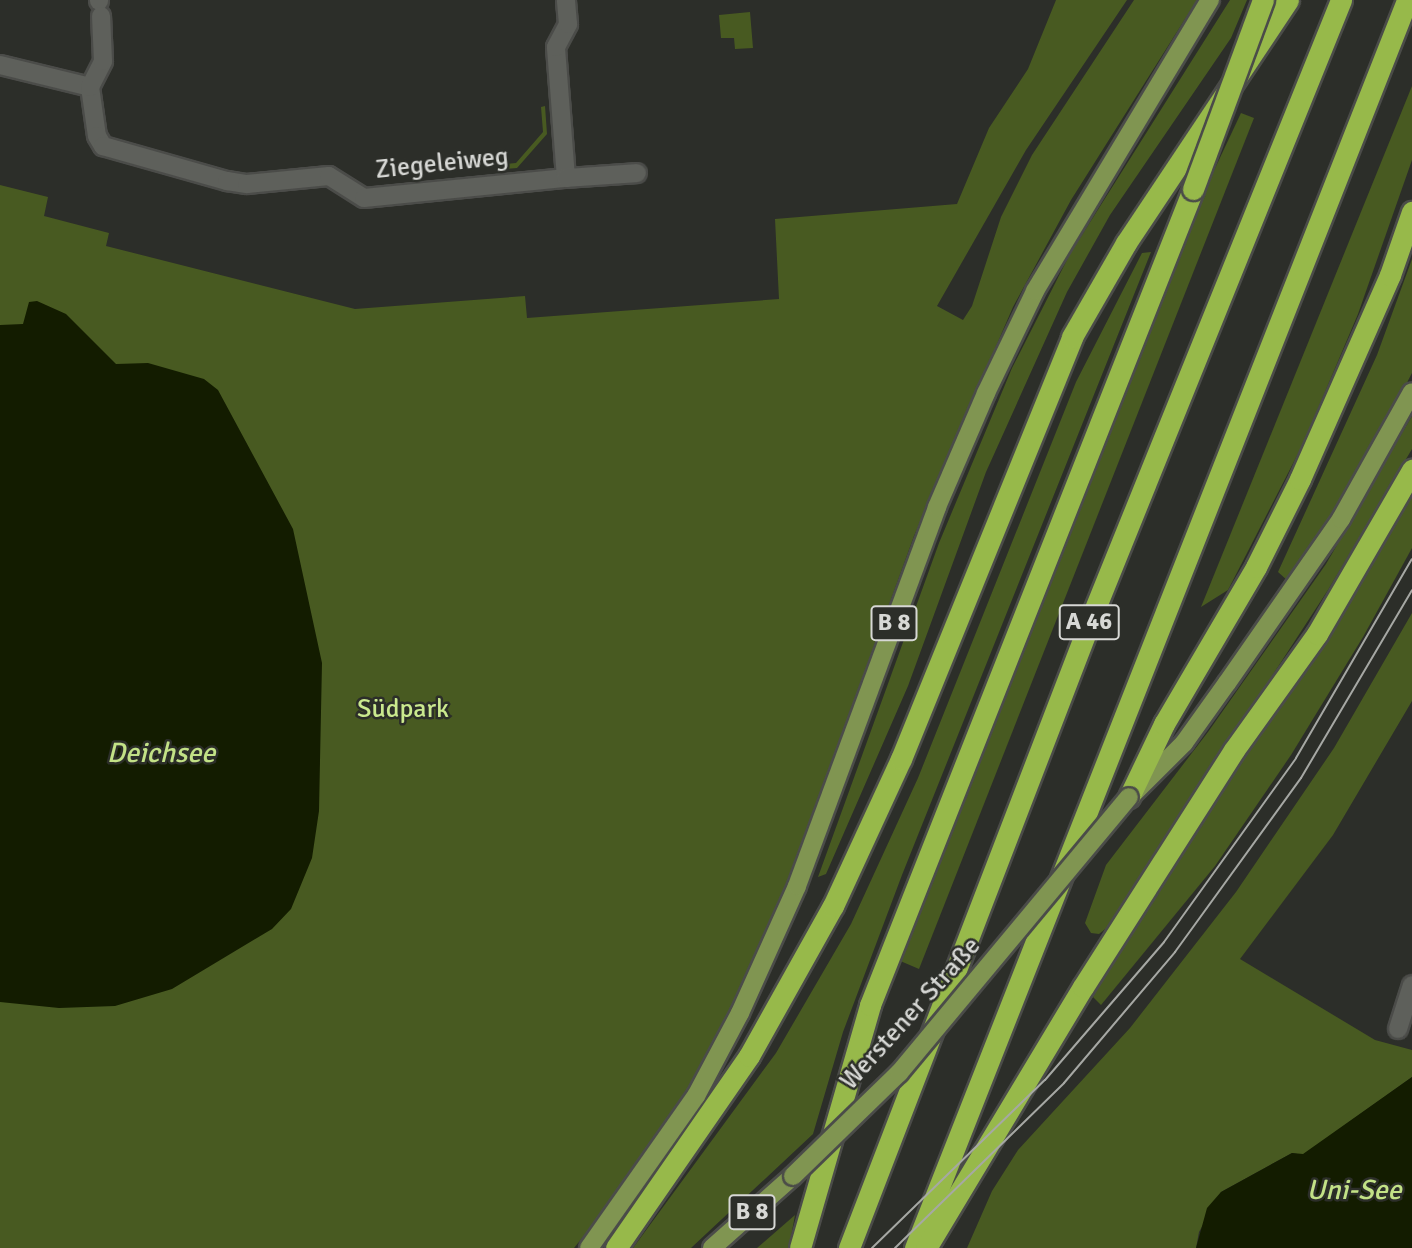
<!DOCTYPE html>
<html>
<head>
<meta charset="utf-8">
<style>
	body { margin:0 }
	#map { position:relative; width:1412px; height:1248px; overflow:hidden; background:#2c2e29; font-family:Signika,sans-serif }
	div>[style] { position:absolute }
	.green>* { inset:0; background:#485a21 }
	.water>* { inset:0; background:#131c00 }
	.roads { filter:drop-shadow(2px 0 #4b4c49) drop-shadow(-2px 0 #4b4c49) drop-shadow(0 2px #4b4c49) drop-shadow(0 -2px #4b4c49) }
	.street>* { height:18px; margin:-9px; padding:0 9px; transform-origin:9px; border-radius:9px; background:#5e605b }
	.primary>* { height:18px; margin:-9px; padding:0 9px; transform-origin:9px; border-radius:9px; background:#809551 }
	.highway>* { height:21px; margin:-10.5px; padding:0 10.5px; transform-origin:10.5px; border-radius:10.5px; background:#97b94a }
	.tram>* { height:2px; margin:-1px; padding:0 1px; transform-origin:1px; border-radius:1px; background:#a6a8a4 }
	.bridges { filter:drop-shadow(2px 0 #4b4c49) drop-shadow(-2px 0 #4b4c49) drop-shadow(0 2px #4b4c49) drop-shadow(0 -2px #4b4c49) }
	.primary-bridge>* { height:18px; margin:-9px; padding:0 9px; transform-origin:9px; border-radius:9px; background:#809551 }
	.highway-bridge>* { height:21px; margin:-10.5px; padding:0 10.5px; transform-origin:10.5px; border-radius:10.5px; background:#97b94a }
	span { translate:-50% -50%; white-space:nowrap; text-align:center; line-height:1.15; -webkit-text-stroke:5px #2c2e29; paint-order:stroke }
	.shield-label span { padding:2px 5px; background:#2c2e29; border:2px solid; border-radius:5px; -webkit-text-stroke-width:0 }
	.shield-label { font-size:24px; color:#d7d8d5; font-weight:700 }
	.street-label { font-size:26px; color:#d7d8d5 }
	.park-label { font-size:26px; color:#cae98e }
	.water-label { font-size:28px; color:#c2e186; font-style:italic }
</style>
</head>
<body>
<div id="map">
	<div class="green">
		<i style="clip-path:polygon(1056px 0,1127px 0,1026px 150px,937px 306px,963px 320px,972px 306px,1001px 217px,1032px 155px,1134px 0,1197px 0,1071px 200px,1013px 307px,914px 536px,787px 885px,733px 1010px,688px 1092px,637px 1170px,574px 1248px,0 1248px,0 185px,48px 197px,44px 216px,109px 233px,106px 246px,355px 309px,525px 296px,527px 318px,779px 299px,775px 219px,957px 204px,989px 128px,1028px 69px)"></i>
		<i style="clip-path:polygon(1230px 0,1247px 0,1231px 38px,1110px 215px,1067px 292px,986px 472px,908px 686px,826px 874px,818px 877px,939px 543px,1012px 368px,1070px 254px)"></i>
		<i style="clip-path:polygon(750px 12px,753px 48px,735px 49px,734px 38px,721px 38px,719px 15px)"></i>
		<i style="clip-path:polygon(1412px 86px,1412px 160px,1358px 314px,1303px 444px,1228px 590px,1201px 607px)"></i>
		<i style="clip-path:polygon(545px 106px,547px 134px,517px 168px,506px 169px,505px 164px,516px 163px,543px 132px,541px 107px)"></i>
		<i style="clip-path:polygon(1241px 113px,1254px 118px,919px 969px,898px 960px,1194px 213px)"></i>
		<i style="clip-path:polygon(1151px 252px,902px 875px,843px 1032px,813px 1134px,691px 1248px,633px 1248px,776px 1053px,851px 924px,918px 778px,1076px 382px,1142px 253px)"></i>
		<i style="clip-path:polygon(1412px 259px,1412px 373px,1368px 457px,1288px 581px,1278px 572px,1377px 355px)"></i>
		<i style="clip-path:polygon(1412px 416px,1412px 449px,1328px 590px,1109px 926px,1099px 934px,1091px 933px,1085px 923px,1106px 865px,1208px 732px,1326px 564px)"></i>
		<i style="clip-path:polygon(1412px 493px,1412px 548px,1363px 637px,1291px 755px,1215px 866px,1101px 1005px,1093px 997px,1128px 932px)"></i>
		<i style="clip-path:polygon(1412px 613px,1412px 701px,1333px 835px,1240px 959px,1375px 1040px,1412px 1050px,1412px 1077px,1303px 1155px,1292px 1153px,1221px 1192px,1199px 1232px,1196px 1248px,967px 1248px,992px 1191px,1018px 1150px,1130px 1028px,1236px 892px,1334px 748px)"></i>
		<i style="clip-path:polygon(795px 1215px,789px 1248px,757px 1248px)"></i>
	</div>
	<div class="water">
		<i style="clip-path:polygon(37px 301px,66px 314px,116px 364px,148px 363px,204px 379px,218px 390px,293px 529px,322px 663px,319px 811px,312px 858px,291px 909px,272px 929px,172px 989px,115px 1006px,59px 1008px,0 1002px,0 325px,23px 324px,29px 302px)"></i>
		<i style="clip-path:polygon(1412px 1077px,1412px 1248px,1196px 1248px,1207px 1208px,1221px 1192px,1292px 1153px,1303px 1154px)"></i>
	</div>
	<div class="roads">
		<div class="street">
			<i style="left:99px;top:0;width:1px;rotate:90deg"></i>
			<i style="left:0;top:65px;width:93px;rotate:13.7deg"></i>
			<i style="left:90px;top:87px;width:49px;rotate:81.9deg"></i>
			<i style="left:97px;top:136px;width:12px;rotate:59deg"></i>
			<i style="left:103px;top:146px;width:129px;rotate:15.8deg"></i>
			<i style="left:227px;top:181px;width:20px;rotate:9deg"></i>
			<i style="left:247px;top:184px;width:82px;rotate:-5.6deg"></i>
			<i style="left:329px;top:176px;width:41px;rotate:32.2deg"></i>
			<i style="left:364px;top:198px;width:203px;rotate:-5.7deg"></i>
			<i style="left:566px;top:178px;width:131px;rotate:-94.4deg"></i>
			<i style="left:556px;top:47px;width:26px;rotate:-62deg"></i>
			<i style="left:568px;top:24px;width:24px;rotate:-95deg"></i>
			<i style="left:90px;top:87px;width:29px;rotate:-63deg"></i>
			<i style="left:103px;top:61px;width:45px;rotate:-92.5deg"></i>
			<i style="left:566px;top:178px;width:71px;rotate:-4deg"></i>
			<i style="left:1398px;top:1029px;width:46px;rotate:-72.3deg"></i>
		</div>
		<div class="primary">
			<i style="left:1134px;top:793px;width:71px;rotate:-45deg"></i>
			<i style="left:1184px;top:743px;width:74px;rotate:-54.4deg"></i>
			<i style="left:1227px;top:683px;width:200px;rotate:-55.2deg"></i>
			<i style="left:1341px;top:519px;width:145px;rotate:-60.8deg"></i>
			<i style="left:589px;top:1248px;width:186px;rotate:-54.9deg"></i>
			<i style="left:696px;top:1096px;width:94px;rotate:-62.1deg"></i>
			<i style="left:740px;top:1013px;width:139px;rotate:-65.8deg"></i>
			<i style="left:797px;top:886px;width:404px;rotate:-69.7deg"></i>
			<i style="left:937px;top:507px;width:124px;rotate:-66.7deg"></i>
			<i style="left:986px;top:393px;width:113px;rotate:-64.3deg"></i>
			<i style="left:1035px;top:291px;width:340px;rotate:-59deg"></i>
			<i style="left:712px;top:1248px;width:108px;rotate:-41.6deg"></i>
		</div>
		<div class="highway">
			<i style="left:1129px;top:797px;width:81px;rotate:-64.4deg"></i>
			<i style="left:1164px;top:724px;width:182px;rotate:-59.6deg"></i>
			<i style="left:1256px;top:567px;width:98px;rotate:-63.4deg"></i>
			<i style="left:1300px;top:479px;width:223px;rotate:-66.2deg"></i>
			<i style="left:1390px;top:275px;width:67px;rotate:-70.8deg"></i>
			<i style="left:616px;top:1248px;width:234px;rotate:-55.3deg"></i>
			<i style="left:749px;top:1056px;width:172px;rotate:-60.8deg"></i>
			<i style="left:833px;top:906px;width:162px;rotate:-65.2deg"></i>
			<i style="left:901px;top:759px;width:455px;rotate:-67.9deg"></i>
			<i style="left:1072px;top:337px;width:108px;rotate:-60.1deg"></i>
			<i style="left:1126px;top:243px;width:292px;rotate:-56.3deg"></i>
			<i style="left:800px;top:1248px;width:253px;rotate:-73.9deg"></i>
			<i style="left:870px;top:1005px;width:878px;rotate:-68.4deg"></i>
			<i style="left:849px;top:1248px;width:682px;rotate:-68.96deg"></i>
			<i style="left:1094px;top:611px;width:659px;rotate:-67.99deg"></i>
			<i style="left:915px;top:1248px;width:1341px;rotate:-68.48deg"></i>
			<i style="left:926px;top:1248px;width:305px;rotate:-59deg"></i>
			<i style="left:1083px;top:987px;width:281px;rotate:-57.5deg"></i>
			<i style="left:1234px;top:750px;width:143px;rotate:-54.4deg"></i>
			<i style="left:1317px;top:634px;width:190px;rotate:-59.9deg"></i>
		</div>
	</div>
	<div class="tram">
		<i style="left:872px;top:1248px;width:241px;rotate:-44.2deg"></i>
		<i style="left:1045px;top:1080px;width:182px;rotate:-49.2deg"></i>
		<i style="left:1164px;top:942px;width:226px;rotate:-54.3deg"></i>
		<i style="left:1296px;top:758px;width:230px;rotate:-59.8deg"></i>
		<i style="left:895px;top:1248px;width:236px;rotate:-44.3deg"></i>
		<i style="left:1064px;top:1083px;width:172px;rotate:-49.7deg"></i>
		<i style="left:1175px;top:952px;width:215px;rotate:-54.1deg"></i>
		<i style="left:1301px;top:778px;width:218px;rotate:-59.4deg"></i>
	</div>
	<div class="bridges">
		<div class="primary-bridge">
			<i style="left:793px;top:1176px;width:148px;rotate:-44.2deg"></i>
			<i style="left:899px;top:1073px;width:359px;rotate:-50.2deg"></i>
		</div>
		<div class="highway-bridge">
			<i style="left:1193px;top:189px;width:202px;rotate:-69.7deg"></i>
		</div>
	</div>
	<div class="shield-label">
		<span style="left:1089px;top:622px">A 46</span>
		<span style="left:894px;top:623px">B 8</span>
		<span style="left:752px;top:1212px">B 8</span>
	</div>
	<div class="street-label">
		<span style="left:442px;top:164px;rotate:-6deg">Ziegeleiweg</span>
		<span style="left:911px;top:1014px;rotate:-48deg">Werstener Straße</span>
	</div>
	<div class="park-label">
		<span style="left:403px;top:710px">Südpark</span>
	</div>
	<div class="water-label">
		<span style="left:161px;top:753px">Deichsee</span>
		<span style="left:1354px;top:1190px">Uni-See</span>
	</div>
</div>
</body>
</html>
